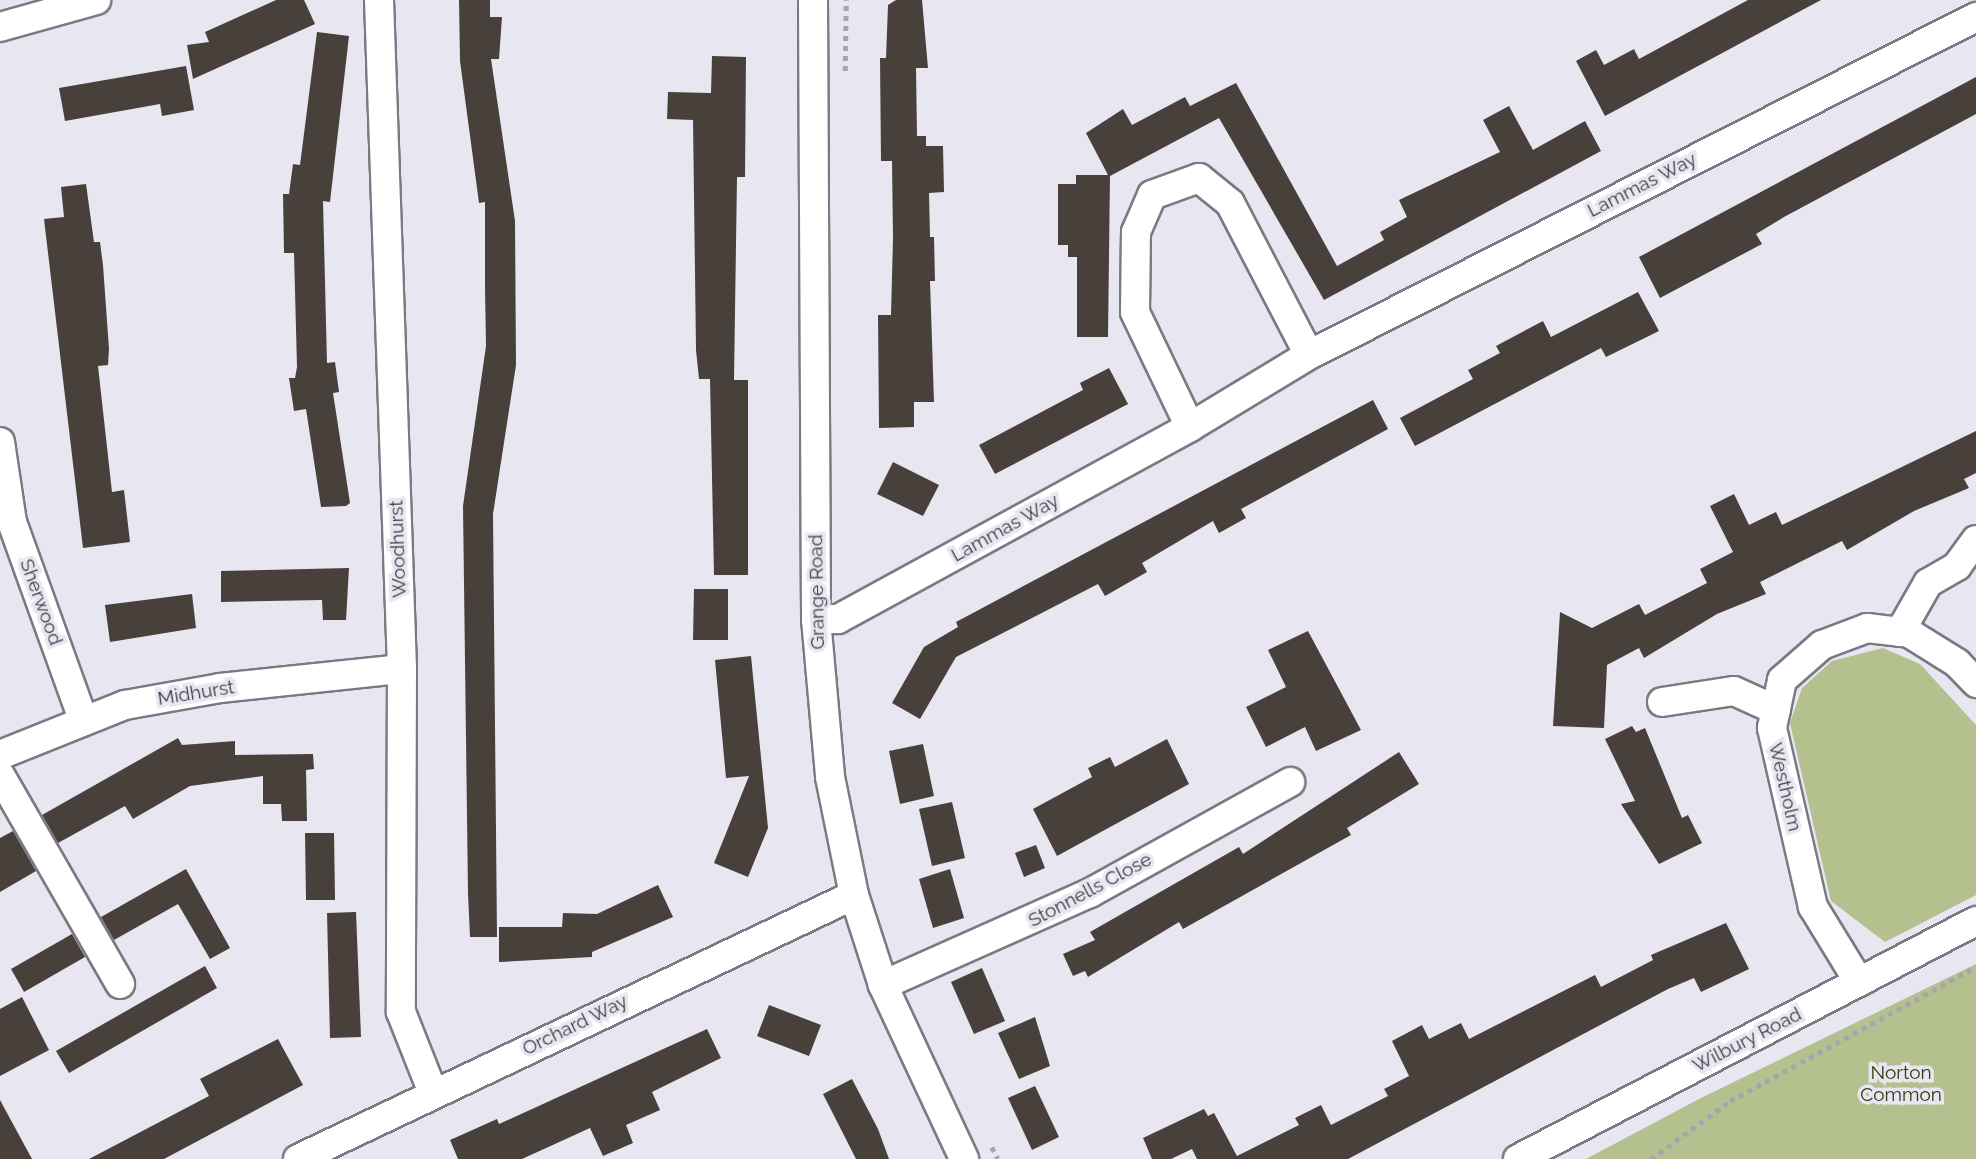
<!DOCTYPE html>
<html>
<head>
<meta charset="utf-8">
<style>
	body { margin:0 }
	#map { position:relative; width:1976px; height:1159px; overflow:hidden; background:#e8e6f1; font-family:Raleway,sans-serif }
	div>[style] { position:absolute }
	.green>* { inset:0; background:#b4c08d }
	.building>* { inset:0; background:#48403b }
	.path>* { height:4.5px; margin-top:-2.25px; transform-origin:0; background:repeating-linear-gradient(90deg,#a6a5ad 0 5px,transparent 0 10px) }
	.roads { filter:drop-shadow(2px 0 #7b7983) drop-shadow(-2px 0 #7b7983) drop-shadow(0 2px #7b7983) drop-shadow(0 -2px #7b7983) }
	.minor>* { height:28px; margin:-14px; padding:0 14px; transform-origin:14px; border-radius:14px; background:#fff }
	span { translate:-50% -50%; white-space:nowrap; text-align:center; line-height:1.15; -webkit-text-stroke:7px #e8e6f1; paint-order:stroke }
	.street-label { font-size:19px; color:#3d3c40 }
	.park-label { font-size:19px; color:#353d0e }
</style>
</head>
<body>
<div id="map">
	<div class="green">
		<i style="clip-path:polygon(1883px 648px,1920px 664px,1976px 725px,1976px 895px,1885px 942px,1831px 901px,1790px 723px,1802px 688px,1832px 661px)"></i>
		<i style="clip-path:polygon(1976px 964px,1976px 1159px,1586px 1159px,1699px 1099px)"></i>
	</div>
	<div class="building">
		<i style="clip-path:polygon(276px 0,304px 0,315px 24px,193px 79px,187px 45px,209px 42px,205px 32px)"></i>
		<i style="clip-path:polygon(459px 0,490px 0,490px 17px,502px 17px,499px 59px,491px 59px,515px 221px,516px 365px,493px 514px,497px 937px,470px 937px,468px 894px,463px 506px,486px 346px,485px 288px,485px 202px,479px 203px,460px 61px)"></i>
		<i style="clip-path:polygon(896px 0,922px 0,928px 68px,916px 68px,917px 136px,926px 136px,926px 146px,943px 146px,944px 192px,929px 193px,930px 237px,934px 237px,935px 281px,930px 281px,934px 402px,914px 402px,914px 427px,879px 428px,878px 315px,891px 315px,893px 238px,892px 161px,881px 161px,880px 58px,886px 58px,888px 5px)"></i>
		<i style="clip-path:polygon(1748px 0,1821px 0,1605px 116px,1576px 61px,1596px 50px,1604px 65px,1634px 49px,1639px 59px)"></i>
		<i style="clip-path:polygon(317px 32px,349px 36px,330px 202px,323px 201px,327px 363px,335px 362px,339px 392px,333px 393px,350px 503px,346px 506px,321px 507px,306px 409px,294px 411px,289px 378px,295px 378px,297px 367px,294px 253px,284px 253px,283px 194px,289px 194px,293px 164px,300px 165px)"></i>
		<i style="clip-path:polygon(712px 56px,746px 57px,745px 177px,737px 177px,734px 380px,748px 380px,748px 575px,714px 575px,710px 379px,699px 379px,696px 350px,693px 120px,667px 119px,668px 92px,711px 93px)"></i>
		<i style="clip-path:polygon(186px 66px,194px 110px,162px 116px,160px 104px,65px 121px,59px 88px)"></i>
		<i style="clip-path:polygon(1976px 77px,1976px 114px,1784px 217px,1756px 234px,1762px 244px,1660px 298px,1639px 257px)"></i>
		<i style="clip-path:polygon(1236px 83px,1337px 266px,1384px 240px,1380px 232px,1407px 217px,1399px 200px,1500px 152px,1483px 120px,1509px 106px,1533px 150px,1585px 121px,1601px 151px,1324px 300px,1219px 118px,1110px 176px,1108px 337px,1077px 337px,1077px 257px,1068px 257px,1068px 245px,1058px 245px,1058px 184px,1076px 184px,1076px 175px,1108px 175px,1086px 133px,1123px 109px,1132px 125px,1185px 97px,1190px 106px)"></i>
		<i style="clip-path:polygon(86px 184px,94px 242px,100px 242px,103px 265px,109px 349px,108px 365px,98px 366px,112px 492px,124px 490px,130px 542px,83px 548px,44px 219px,64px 217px,61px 187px)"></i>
		<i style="clip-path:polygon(1638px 292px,1659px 331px,1606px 357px,1601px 348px,1415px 446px,1400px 418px,1473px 379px,1468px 370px,1500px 353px,1496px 346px,1543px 321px,1551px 337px)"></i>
		<i style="clip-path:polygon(1109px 368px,1128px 404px,995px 474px,979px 445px,1083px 390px,1080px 383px)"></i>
		<i style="clip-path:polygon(1373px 400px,1388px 429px,1241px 509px,1246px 518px,1219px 533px,1213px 521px,1142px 563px,1147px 572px,1105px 596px,1098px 584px,956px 657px,920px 719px,892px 703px,924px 647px,958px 627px,956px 622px)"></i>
		<i style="clip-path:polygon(1976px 431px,1976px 473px,1964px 479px,1969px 488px,1914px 511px,1847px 550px,1842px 541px,1760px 582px,1766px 594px,1717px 614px,1644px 658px,1639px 648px,1607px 665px,1604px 728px,1553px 726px,1560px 612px,1592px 628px,1639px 604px,1645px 615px,1707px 583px,1700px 569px,1733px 552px,1710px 506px,1734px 494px,1749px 525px,1776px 512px,1782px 525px)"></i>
		<i style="clip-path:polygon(893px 462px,939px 485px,923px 516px,877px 494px)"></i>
		<i style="clip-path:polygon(349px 568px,346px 620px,323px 620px,322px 600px,221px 602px,221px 571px)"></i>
		<i style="clip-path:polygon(694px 589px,728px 589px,728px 640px,693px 640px)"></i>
		<i style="clip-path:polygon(192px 594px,196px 628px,110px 642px,105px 605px)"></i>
		<i style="clip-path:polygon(1308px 631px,1361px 730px,1316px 751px,1305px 727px,1266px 747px,1246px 707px,1286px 687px,1268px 650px)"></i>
		<i style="clip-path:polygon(751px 656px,768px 828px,748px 877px,714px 863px,749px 776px,726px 778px,715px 660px)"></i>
		<i style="clip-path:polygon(1632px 726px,1636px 732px,1645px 728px,1682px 818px,1688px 815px,1702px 843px,1659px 864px,1621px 804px,1635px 801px,1605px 739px)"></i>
		<i style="clip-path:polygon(178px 738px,182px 745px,235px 741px,235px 755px,313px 754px,314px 769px,306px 770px,307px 821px,282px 821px,281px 804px,263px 804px,263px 776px,190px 786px,133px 819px,125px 806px,58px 843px,42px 815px)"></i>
		<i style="clip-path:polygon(1167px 739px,1189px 784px,1057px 856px,1033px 809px,1092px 777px,1088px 768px,1110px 757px,1115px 767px)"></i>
		<i style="clip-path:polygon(923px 744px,934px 796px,900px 804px,889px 751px)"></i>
		<i style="clip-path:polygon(1399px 752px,1419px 784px,1347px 828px,1351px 835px,1183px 929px,1179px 922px,1088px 977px,1085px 971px,1073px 976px,1063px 954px,1095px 940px,1090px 932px,1239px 847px,1243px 854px)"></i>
		<i style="clip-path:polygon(952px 802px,965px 858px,932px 866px,919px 809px)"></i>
		<i style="clip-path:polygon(13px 831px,36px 871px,0 892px,0 838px)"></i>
		<i style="clip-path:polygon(305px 833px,334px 833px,335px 900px,306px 900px)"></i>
		<i style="clip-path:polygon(1036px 845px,1045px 868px,1024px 877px,1015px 853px)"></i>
		<i style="clip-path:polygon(186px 869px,230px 948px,210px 959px,178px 904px,114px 940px,101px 917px)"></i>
		<i style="clip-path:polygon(950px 869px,964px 918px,933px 928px,919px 879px)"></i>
		<i style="clip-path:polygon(658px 885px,673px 917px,592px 952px,592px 957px,499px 962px,499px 927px,562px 927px,563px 913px,597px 914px)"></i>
		<i style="clip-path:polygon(356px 912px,361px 1037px,330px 1038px,327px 913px)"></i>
		<i style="clip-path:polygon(1726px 923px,1749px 969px,1701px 992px,1694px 978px,1668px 989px,1348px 1159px,1197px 1159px,1192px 1149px,1171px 1159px,1152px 1159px,1143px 1138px,1204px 1109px,1208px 1116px,1214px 1113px,1237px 1156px,1299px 1125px,1295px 1118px,1321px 1105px,1331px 1125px,1388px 1096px,1384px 1089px,1409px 1076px,1392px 1041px,1422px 1025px,1429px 1039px,1461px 1023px,1469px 1039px,1595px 975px,1601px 987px,1653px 960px,1651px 955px)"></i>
		<i style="clip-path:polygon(72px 934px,85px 957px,24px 992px,11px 969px)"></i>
		<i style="clip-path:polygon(205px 966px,217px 988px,69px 1073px,56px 1051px)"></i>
		<i style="clip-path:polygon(982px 968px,1005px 1021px,974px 1034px,951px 982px)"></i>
		<i style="clip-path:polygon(22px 997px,49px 1050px,0 1076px,0 1009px)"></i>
		<i style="clip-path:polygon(769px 1005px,821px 1025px,809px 1056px,757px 1036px)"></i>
		<i style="clip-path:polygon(1035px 1017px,1050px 1066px,1019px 1079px,998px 1033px)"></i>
		<i style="clip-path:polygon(707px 1029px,721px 1058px,652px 1092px,660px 1110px,626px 1125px,633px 1143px,603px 1156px,590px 1128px,522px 1159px,458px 1159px,450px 1140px,497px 1119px,499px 1124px)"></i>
		<i style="clip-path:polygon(278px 1039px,303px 1085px,164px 1159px,89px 1159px,209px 1096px,200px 1079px)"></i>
		<i style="clip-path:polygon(852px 1079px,878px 1129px,889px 1159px,856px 1159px,823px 1094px)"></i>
		<i style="clip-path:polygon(1035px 1086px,1059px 1137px,1032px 1150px,1008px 1098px)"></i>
		<i style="clip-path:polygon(0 1100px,32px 1159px,0 1159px)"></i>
	</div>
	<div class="path">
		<i style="left:845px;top:71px;width:71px;rotate:-89.2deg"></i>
		<i style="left:992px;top:1147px;width:13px;rotate:63deg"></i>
		<i style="left:1651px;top:1159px;width:98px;rotate:-36.3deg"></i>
		<i style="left:1730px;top:1101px;width:280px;rotate:-28.6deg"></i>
	</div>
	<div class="roads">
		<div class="minor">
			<i style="left:379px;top:0;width:669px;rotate:88.03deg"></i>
			<i style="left:402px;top:669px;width:343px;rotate:90.2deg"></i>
			<i style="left:401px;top:1012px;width:87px;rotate:68.4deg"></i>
			<i style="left:813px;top:0;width:619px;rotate:89.72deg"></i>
			<i style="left:816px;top:619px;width:159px;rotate:84.9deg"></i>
			<i style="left:830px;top:777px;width:120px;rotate:78.5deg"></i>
			<i style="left:854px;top:895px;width:95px;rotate:72.1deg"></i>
			<i style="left:883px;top:985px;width:192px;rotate:65deg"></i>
			<i style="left:0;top:27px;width:100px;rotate:-15.7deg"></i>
			<i style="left:1190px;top:427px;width:127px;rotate:-115.6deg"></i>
			<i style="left:1135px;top:312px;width:80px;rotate:-89.3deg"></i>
			<i style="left:1136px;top:232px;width:40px;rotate:-66.6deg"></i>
			<i style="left:1152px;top:195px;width:50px;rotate:-19.9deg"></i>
			<i style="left:1199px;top:178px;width:40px;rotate:39deg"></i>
			<i style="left:1230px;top:203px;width:171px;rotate:62.5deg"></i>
			<i style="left:0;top:442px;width:81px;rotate:81.5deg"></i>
			<i style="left:12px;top:522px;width:209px;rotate:70.2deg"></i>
			<i style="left:816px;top:619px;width:22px"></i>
			<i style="left:838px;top:619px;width:401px;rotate:-28.6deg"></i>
			<i style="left:1190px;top:427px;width:139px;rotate:-31.2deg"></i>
			<i style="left:1309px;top:355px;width:748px;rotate:-26.87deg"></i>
			<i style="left:1900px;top:632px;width:56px;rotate:-60.3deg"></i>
			<i style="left:1928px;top:583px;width:34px;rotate:-30deg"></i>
			<i style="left:1957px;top:566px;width:32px;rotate:-54deg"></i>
			<i style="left:1662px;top:702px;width:73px;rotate:-8.7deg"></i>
			<i style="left:1734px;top:691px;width:46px;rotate:24.3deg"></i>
			<i style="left:0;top:755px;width:135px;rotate:-21.8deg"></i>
			<i style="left:125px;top:705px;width:97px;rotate:-10.1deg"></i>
			<i style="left:220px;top:688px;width:183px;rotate:-6deg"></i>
			<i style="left:0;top:775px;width:241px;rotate:60.1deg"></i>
			<i style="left:1859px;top:982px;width:88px;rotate:-121.5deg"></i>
			<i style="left:1813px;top:907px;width:184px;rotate:-102.9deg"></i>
			<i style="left:1772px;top:728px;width:49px;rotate:-78.2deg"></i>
			<i style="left:1782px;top:680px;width:53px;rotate:-41.2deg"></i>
			<i style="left:1822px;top:645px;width:48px;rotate:-20.7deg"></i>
			<i style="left:1867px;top:628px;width:42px;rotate:6.8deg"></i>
			<i style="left:1909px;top:633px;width:57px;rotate:32deg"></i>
			<i style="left:1957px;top:663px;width:28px;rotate:46deg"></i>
			<i style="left:883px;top:985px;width:227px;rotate:-24deg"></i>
			<i style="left:1090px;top:893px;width:229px;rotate:-29deg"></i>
			<i style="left:298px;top:1159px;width:615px;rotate:-25.4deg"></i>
			<i style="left:1518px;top:1159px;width:516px;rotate:-27.46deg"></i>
		</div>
	</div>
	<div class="street-label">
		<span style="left:1642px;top:185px;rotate:-27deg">Lammas Way</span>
		<span style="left:1005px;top:528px;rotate:-29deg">Lammas Way</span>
		<span style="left:398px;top:549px;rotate:-92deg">Woodhurst</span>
		<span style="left:817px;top:592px;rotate:-91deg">Grange Road</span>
		<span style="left:41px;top:602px;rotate:70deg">Sherwood</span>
		<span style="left:196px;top:693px;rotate:-9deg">Midhurst</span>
		<span style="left:1785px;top:787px;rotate:77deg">Westholm</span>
		<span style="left:1090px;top:890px;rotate:-28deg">Stonnells Close</span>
		<span style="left:575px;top:1025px;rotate:-26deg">Orchard Way</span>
		<span style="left:1747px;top:1040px;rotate:-27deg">Wilbury Road</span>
	</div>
	<div class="park-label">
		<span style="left:1901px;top:1084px">Norton<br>Common</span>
	</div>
</div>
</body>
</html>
